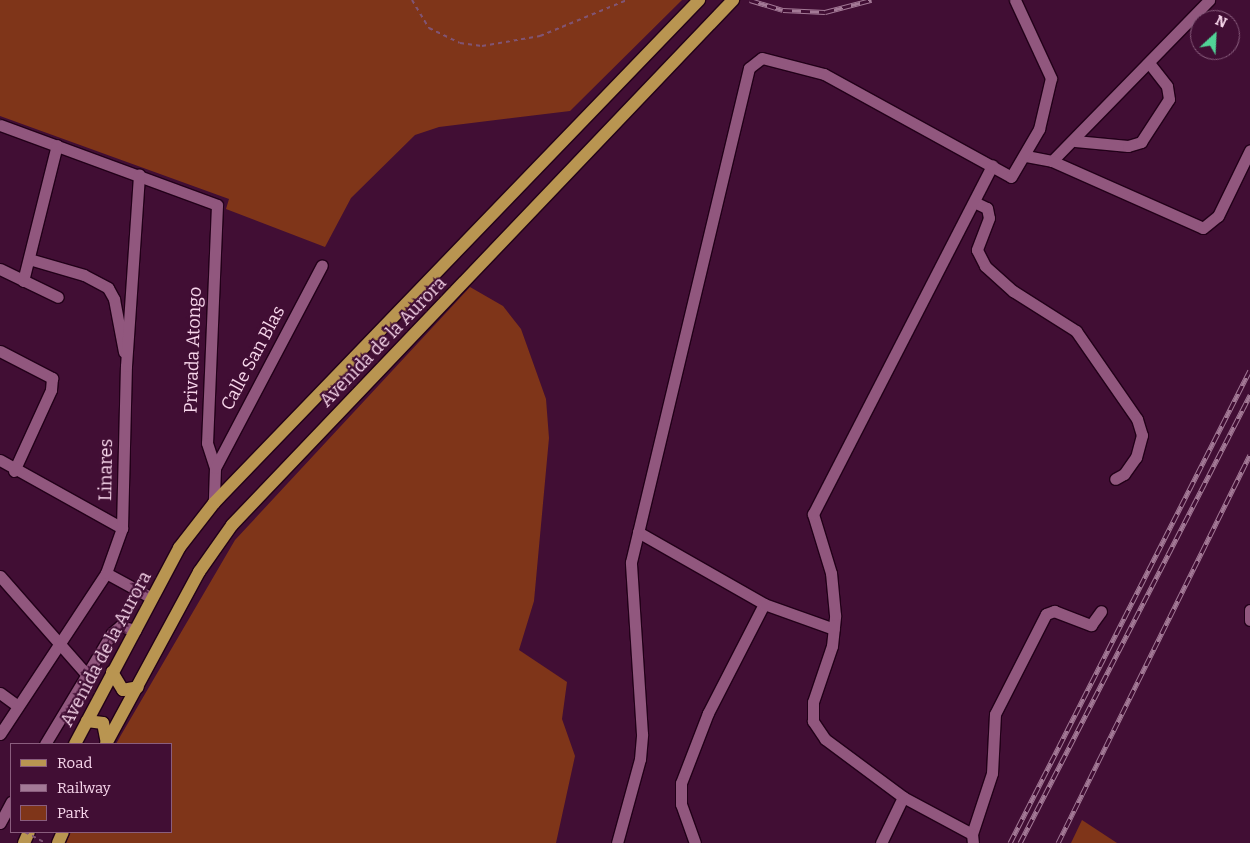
<!DOCTYPE html>
<html>
<head>
<meta charset="utf-8">
<style>
	body { margin:0 }
	#map { position:relative; width:1250px; height:843px; overflow:hidden; background:#410e34; font-family:Bitter,serif }
	div>[style] { position:absolute }
	.green>* { inset:0; background:#7f3519 }
	.path>* { height:2px; margin-top:-1px; transform-origin:0; background:repeating-linear-gradient(90deg,#805474 0 4px,transparent 0 8px) }
	.roads { filter:drop-shadow(1px 0 #220019) drop-shadow(-1px 0 #220019) drop-shadow(0 1px #220019) drop-shadow(0 -1px #220019) }
	.minor>* { height:11px; margin:-5.5px; padding:0 5.5px; transform-origin:5.5px; border-radius:5.5px; background:#91577e }
	.major>* { height:12px; margin:-6px; padding:0 6px; transform-origin:6px; border-radius:6px; background:#b99551 }
	.rail>* { height:5px; margin-top:-2.5px; transform-origin:0; background:repeating-linear-gradient(90deg,#410e34 0 9px,#a37996 0 18px); box-sizing:border-box; border-block:1px solid #a37996 }
	.path-bridge>* { height:2px; margin-top:-1px; transform-origin:0; background:repeating-linear-gradient(90deg,#805474 0 4px,transparent 0 8px) }
	span { translate:-50% -50%; white-space:nowrap; text-align:center; line-height:1.15; -webkit-text-stroke:4px #410e34; paint-order:stroke }
	.street-label { font-size:18px; color:#f8d7ec }
	.legend { position:absolute; left:10px; top:743px; width:162px; height:90px; box-sizing:border-box; background:#410e34; border:1px solid #8a5e7e; margin:0; padding:6px 9px; list-style:none; font-size:15px; color:#f8d7ec }
	.legend li { display:flex; align-items:center; gap:10px; height:25px }
	.legend b { width:25px; border:1px solid #8a5e7e }
	.north { position:absolute; left:1190px; top:10px; width:50px; height:50px; box-sizing:border-box; background:#410e34; border:1px solid #8a5e7e; border-radius:50%; rotate:25deg; font-size:14px; font-weight:700; line-height:20px; text-align:center; color:#f8d7ec }
	.north::after { content:''; display:block; margin:auto; width:18px; height:22px; background:#51d397; clip-path:polygon(50% 0,100% 100%,50% 72%,0 100%) }
</style>
</head>
<body>
<div id="map">
	<div class="green">
		<i style="clip-path:polygon(0 0,682px 0,570px 111px,439px 127px,415px 135px,351px 198px,325px 247px,226px 209px,229px 199px,0 116px)"></i>
		<i style="clip-path:polygon(470px 287px,503px 306px,521px 329px,546px 399px,549px 438px,534px 601px,519px 650px,567px 682px,562px 719px,575px 756px,556px 843px,66px 843px,71px 832px,171px 832px,171px 744px,116px 744px,121px 735px,235px 540px)"></i>
		<i style="clip-path:polygon(1082px 820px,1117px 843px,1071px 843px)"></i>
	</div>
	<div class="path">
		<i style="left:412px;top:0;width:33px;rotate:59deg"></i>
		<i style="left:429px;top:28px;width:34px;rotate:26deg"></i>
		<i style="left:460px;top:43px;width:22px;rotate:8deg"></i>
		<i style="left:482px;top:46px;width:59px;rotate:-9.8deg"></i>
		<i style="left:540px;top:36px;width:94px;rotate:-22.5deg"></i>
	</div>
	<div class="roads">
		<div class="minor">
			<i style="left:0;top:125px;width:231px;rotate:20.2deg"></i>
			<i style="left:217px;top:205px;width:238px;rotate:92.4deg"></i>
			<i style="left:207px;top:443px;width:26px;rotate:72deg"></i>
			<i style="left:215px;top:468px;width:35px;rotate:92deg"></i>
			<i style="left:1075px;top:141px;width:53px;rotate:5.4deg"></i>
			<i style="left:1128px;top:146px;width:14px;rotate:-17deg"></i>
			<i style="left:1141px;top:142px;width:51px;rotate:-56.9deg"></i>
			<i style="left:1169px;top:99px;width:13px;rotate:-99deg"></i>
			<i style="left:1167px;top:86px;width:29px;rotate:-128deg"></i>
			<i style="left:1026px;top:156px;width:26px;rotate:11deg"></i>
			<i style="left:1052px;top:161px;width:225px;rotate:-45.7deg"></i>
			<i style="left:1052px;top:161px;width:165px;rotate:23.9deg"></i>
			<i style="left:1203px;top:228px;width:19px;rotate:-39deg"></i>
			<i style="left:1218px;top:216px;width:73px;rotate:-64.1deg"></i>
			<i style="left:974px;top:202px;width:14px;rotate:25deg"></i>
			<i style="left:987px;top:208px;width:10px;rotate:79deg"></i>
			<i style="left:989px;top:218px;width:34px;rotate:111deg"></i>
			<i style="left:977px;top:250px;width:18px;rotate:63deg"></i>
			<i style="left:985px;top:266px;width:38px;rotate:42deg"></i>
			<i style="left:1013px;top:291px;width:75px;rotate:32.4deg"></i>
			<i style="left:1076px;top:331px;width:107px;rotate:55.3deg"></i>
			<i style="left:1137px;top:419px;width:17px;rotate:73deg"></i>
			<i style="left:1142px;top:435px;width:23px;rotate:105deg"></i>
			<i style="left:1136px;top:457px;width:21px;rotate:125deg"></i>
			<i style="left:1124px;top:474px;width:10px;rotate:151deg"></i>
			<i style="left:29px;top:259px;width:57px;rotate:16.2deg"></i>
			<i style="left:84px;top:275px;width:27px;rotate:28deg"></i>
			<i style="left:108px;top:288px;width:13px;rotate:61deg"></i>
			<i style="left:114px;top:299px;width:54px;rotate:79.3deg"></i>
			<i style="left:0;top:269px;width:64px;rotate:25.8deg"></i>
			<i style="left:23px;top:281px;width:140px;rotate:-76deg"></i>
			<i style="left:0;top:351px;width:59px;rotate:27.4deg"></i>
			<i style="left:52px;top:378px;width:12px;rotate:95deg"></i>
			<i style="left:51px;top:390px;width:89px;rotate:114.6deg"></i>
			<i style="left:0;top:460px;width:140px;rotate:29.1deg"></i>
			<i style="left:215px;top:468px;width:229px;rotate:-62.2deg"></i>
			<i style="left:638px;top:532px;width:145px;rotate:29.7deg"></i>
			<i style="left:764px;top:604px;width:123px;rotate:117.2deg"></i>
			<i style="left:708px;top:713px;width:75px;rotate:111.1deg"></i>
			<i style="left:681px;top:783px;width:21px;rotate:90deg"></i>
			<i style="left:681px;top:804px;width:41px;rotate:70.3deg"></i>
			<i style="left:106px;top:573px;width:52px;rotate:28.5deg"></i>
			<i style="left:0;top:576px;width:130px;rotate:48.7deg"></i>
			<i style="left:764px;top:604px;width:74px;rotate:19.7deg"></i>
			<i style="left:1250px;top:610px;width:10px;rotate:90deg"></i>
			<i style="left:0;top:693px;width:22px;rotate:36deg"></i>
			<i style="left:0;top:734px;width:193px;rotate:-56.6deg"></i>
			<i style="left:106px;top:573px;width:48px;rotate:-70.4deg"></i>
			<i style="left:122px;top:528px;width:162px;rotate:-88.6deg"></i>
			<i style="left:126px;top:366px;width:192px;rotate:-86.1deg"></i>
			<i style="left:45px;top:744px;width:130px;rotate:-58.9deg"></i>
			<i style="left:112px;top:633px;width:11px;rotate:-41deg"></i>
			<i style="left:120px;top:626px;width:16px;rotate:15deg"></i>
			<i style="left:903px;top:797px;width:97px;rotate:-143.4deg"></i>
			<i style="left:825px;top:739px;width:22px;rotate:-124deg"></i>
			<i style="left:813px;top:721px;width:19px;rotate:-90deg"></i>
			<i style="left:813px;top:702px;width:59px;rotate:-71.3deg"></i>
			<i style="left:832px;top:646px;width:31px;rotate:-84deg"></i>
			<i style="left:835px;top:615px;width:42px;rotate:-95.4deg"></i>
			<i style="left:831px;top:573px;width:62px;rotate:-107deg"></i>
			<i style="left:813px;top:514px;width:392px;rotate:-62.8deg"></i>
			<i style="left:0;top:823px;width:24px;rotate:-62deg"></i>
			<i style="left:972px;top:834px;width:64px;rotate:-71.8deg"></i>
			<i style="left:992px;top:773px;width:59px;rotate:-87.1deg"></i>
			<i style="left:995px;top:714px;width:112px;rotate:-63deg"></i>
			<i style="left:1046px;top:614px;width:9px;rotate:-21deg"></i>
			<i style="left:1054px;top:611px;width:40px;rotate:21deg"></i>
			<i style="left:1091px;top:625px;width:17px;rotate:-54deg"></i>
			<i style="left:617px;top:843px;width:87px;rotate:-74.7deg"></i>
			<i style="left:640px;top:759px;width:25px;rotate:-85deg"></i>
			<i style="left:642px;top:734px;width:172px;rotate:-93.7deg"></i>
			<i style="left:631px;top:562px;width:508px;rotate:-76.57deg"></i>
			<i style="left:749px;top:68px;width:16px;rotate:-38deg"></i>
			<i style="left:762px;top:58px;width:64px;rotate:14.5deg"></i>
			<i style="left:824px;top:74px;width:213px;rotate:28.8deg"></i>
			<i style="left:1011px;top:177px;width:56px;rotate:-59.7deg"></i>
			<i style="left:1039px;top:129px;width:52px;rotate:-76.8deg"></i>
			<i style="left:1051px;top:78px;width:86px;rotate:-114.8deg"></i>
			<i style="left:881px;top:843px;width:51px;rotate:-64.4deg"></i>
			<i style="left:903px;top:797px;width:78px;rotate:28.2deg"></i>
			<i style="left:972px;top:834px;width:9px;rotate:84deg"></i>
		</div>
		<div class="major">
			<i style="left:112px;top:672px;width:21px;rotate:59deg"></i>
			<i style="left:123px;top:690px;width:15px;rotate:-11deg"></i>
			<i style="left:87px;top:721px;width:16px;rotate:7deg"></i>
			<i style="left:103px;top:723px;width:20px;rotate:79deg"></i>
			<i style="left:75px;top:744px;width:222px;rotate:-62deg"></i>
			<i style="left:179px;top:548px;width:57px;rotate:-52.1deg"></i>
			<i style="left:214px;top:503px;width:699px;rotate:-46.04deg"></i>
			<i style="left:106px;top:744px;width:196px;rotate:-61.6deg"></i>
			<i style="left:199px;top:572px;width:57px;rotate:-54.9deg"></i>
			<i style="left:232px;top:525px;width:726px;rotate:-46.34deg"></i>
			<i style="left:24px;top:843px;width:12px;rotate:-66deg"></i>
			<i style="left:58px;top:843px;width:12px;rotate:-66deg"></i>
		</div>
	</div>
	<div class="rail">
		<i style="left:750px;top:0;width:34px;rotate:17deg"></i>
		<i style="left:783px;top:10px;width:42px;rotate:2.7deg"></i>
		<i style="left:825px;top:12px;width:48px;rotate:-14.6deg"></i>
		<i style="left:1010px;top:843px;width:530px;rotate:-63.1deg"></i>
		<i style="left:1020px;top:843px;width:504px;rotate:-62.82deg"></i>
		<i style="left:1058px;top:843px;width:433px;rotate:-63.7deg"></i>
	</div>
	<div class="path-bridge">
		<i style="left:25px;top:832px;width:24px;rotate:28deg"></i>
	</div>
	<div class="street-label">
		<span style="left:383px;top:342px;rotate:-46deg">Avenida de la Aurora</span>
		<span style="left:193px;top:350px;rotate:-88deg">Privada Atongo</span>
		<span style="left:253px;top:358px;rotate:-62deg">Calle San Blas</span>
		<span style="left:106px;top:470px;rotate:-89deg">Linares</span>
		<span style="left:106px;top:649px;rotate:-62deg">Avenida de la Aurora</span>
	</div>
	<ul class="legend">
	<li><b style="height:6px;background:#b99551"></b>Road</li>
	<li><b style="height:6px;background:#a37996"></b>Railway</li>
	<li><b style="height:14px;background:#7f3519"></b>Park</li>
	</ul>
	<div class="north">N</div>
</div>
</body>
</html>
